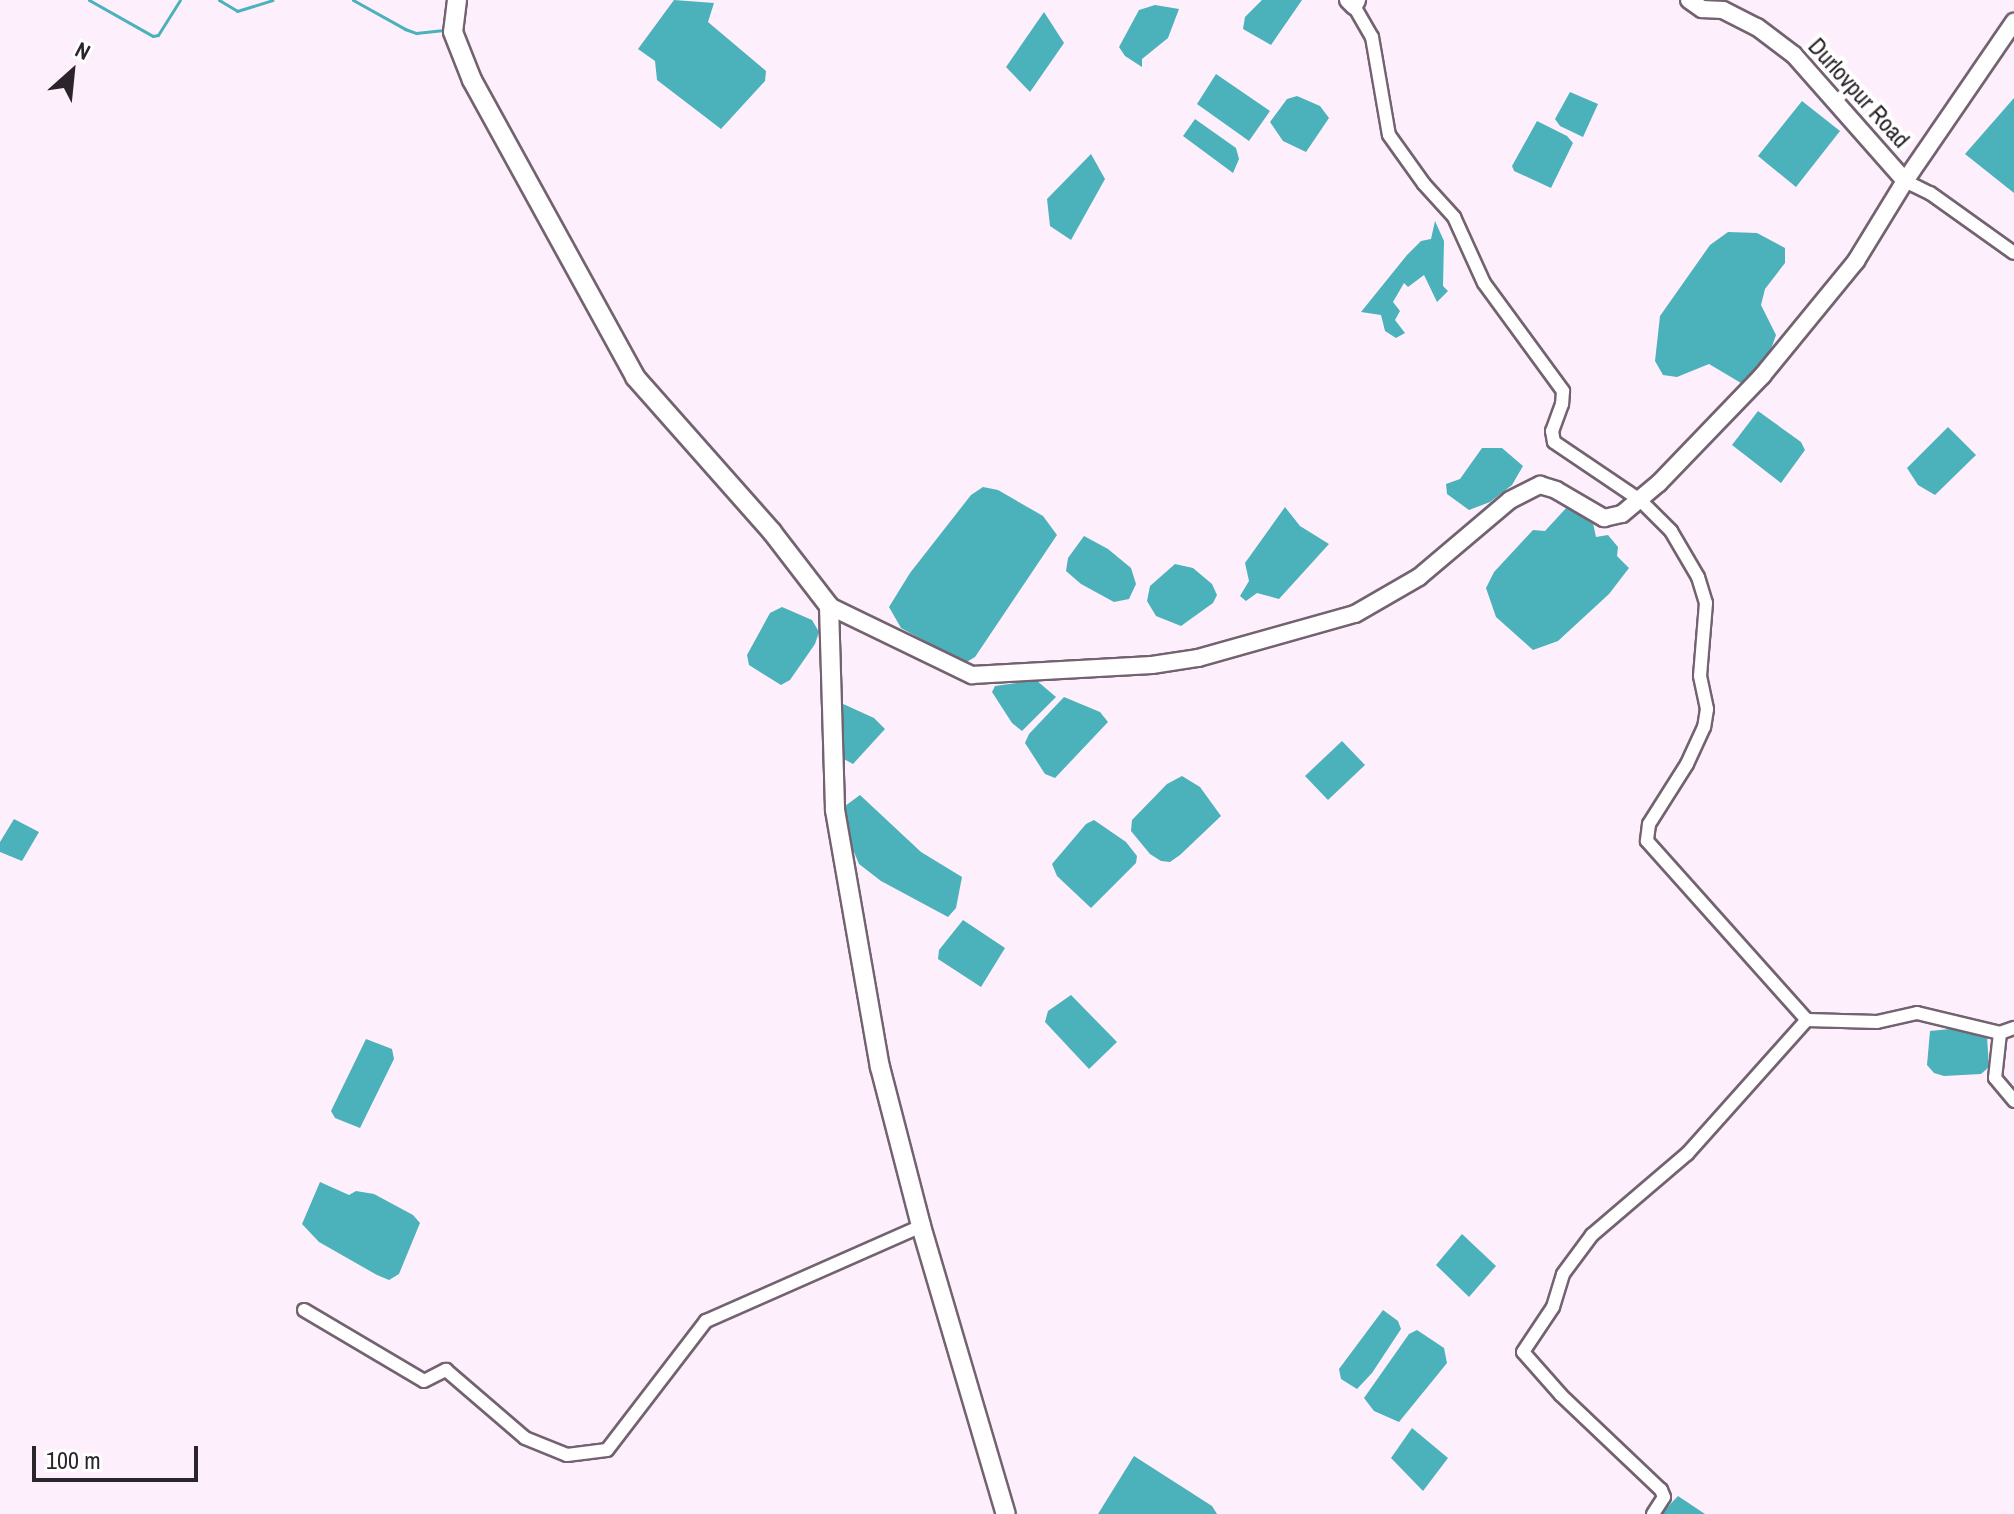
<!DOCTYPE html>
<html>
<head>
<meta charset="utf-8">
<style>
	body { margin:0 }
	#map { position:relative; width:2014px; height:1514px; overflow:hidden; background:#feeffc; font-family:"Archivo Narrow",sans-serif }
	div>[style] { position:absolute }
	.water>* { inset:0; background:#4bb1ba }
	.stream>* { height:3px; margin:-1.5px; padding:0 1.5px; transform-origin:1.5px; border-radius:1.5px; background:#4bb1ba }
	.roads { filter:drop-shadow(2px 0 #736371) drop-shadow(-2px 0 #736371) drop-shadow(0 2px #736371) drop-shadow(0 -2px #736371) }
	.minor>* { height:12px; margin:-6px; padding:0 6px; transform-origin:6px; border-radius:6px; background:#fff }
	.tertiary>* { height:16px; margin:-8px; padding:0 8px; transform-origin:8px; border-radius:8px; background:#fff }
	.secondary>* { height:18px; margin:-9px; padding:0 9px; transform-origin:9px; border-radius:9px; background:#fff }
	span { translate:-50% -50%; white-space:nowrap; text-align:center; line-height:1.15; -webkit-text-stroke:8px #fff; paint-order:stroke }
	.street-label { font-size:24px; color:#2b242a }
	.north { position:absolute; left:32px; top:32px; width:80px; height:80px; -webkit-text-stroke:6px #fff; paint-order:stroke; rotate:27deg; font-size:22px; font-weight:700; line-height:32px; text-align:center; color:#2b242a }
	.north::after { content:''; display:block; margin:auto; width:28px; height:36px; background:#2b242a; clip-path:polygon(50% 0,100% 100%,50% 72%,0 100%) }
	.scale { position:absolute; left:32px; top:1446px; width:166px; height:36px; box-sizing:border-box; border:4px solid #2b242a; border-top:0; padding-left:10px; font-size:24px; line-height:28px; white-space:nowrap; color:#2b242a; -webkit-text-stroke:6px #fff; paint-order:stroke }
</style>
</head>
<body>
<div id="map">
	<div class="water">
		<i style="clip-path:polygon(674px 0,714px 3px,708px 22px,766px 71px,765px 81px,721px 129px,657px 80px,655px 61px,638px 49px)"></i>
		<i style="clip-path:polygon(1262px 0,1302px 0,1271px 45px,1243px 29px,1245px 17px)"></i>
		<i style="clip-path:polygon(1155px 5px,1179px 9px,1168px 38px,1142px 59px,1142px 67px,1125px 56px,1119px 47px,1139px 10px)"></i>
		<i style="clip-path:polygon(1044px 12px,1064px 43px,1030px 92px,1006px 67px)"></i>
		<i style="clip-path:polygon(1216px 74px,1270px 111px,1249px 141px,1197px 104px)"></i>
		<i style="clip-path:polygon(1570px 92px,1598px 104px,1583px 137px,1560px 126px,1555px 119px)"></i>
		<i style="clip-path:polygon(1297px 96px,1320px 106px,1329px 118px,1306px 152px,1283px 141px,1270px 122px,1287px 99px)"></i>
		<i style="clip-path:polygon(2014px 98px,2014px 193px,1965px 154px)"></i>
		<i style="clip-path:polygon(1802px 101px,1840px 131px,1796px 187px,1758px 156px)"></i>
		<i style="clip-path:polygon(1195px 119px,1236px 148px,1239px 159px,1233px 173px,1183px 136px)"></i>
		<i style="clip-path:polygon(1537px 121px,1567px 136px,1573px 143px,1551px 188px,1514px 171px,1512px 166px)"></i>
		<i style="clip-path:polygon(1091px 154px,1105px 179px,1071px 240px,1050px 226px,1047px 199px)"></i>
		<i style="clip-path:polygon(1435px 221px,1444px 241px,1443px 286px,1448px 291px,1437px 302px,1424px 275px,1408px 287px,1404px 283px,1393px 302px,1400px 311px,1395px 320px,1405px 333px,1396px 338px,1385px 331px,1381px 315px,1361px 312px,1407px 255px,1421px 241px,1431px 239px)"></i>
		<i style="clip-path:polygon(1728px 232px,1757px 233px,1785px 248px,1785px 263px,1765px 289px,1761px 305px,1776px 335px,1770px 352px,1754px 373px,1741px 383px,1709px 364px,1677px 377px,1663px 375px,1655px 361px,1660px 316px,1710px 245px)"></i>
		<i style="clip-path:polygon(1758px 411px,1801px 442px,1805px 450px,1781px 483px,1732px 445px)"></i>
		<i style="clip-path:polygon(1948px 427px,1976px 455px,1935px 495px,1918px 485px,1907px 468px)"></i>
		<i style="clip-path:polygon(1482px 448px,1502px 448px,1523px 466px,1512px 485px,1490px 502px,1469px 510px,1447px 494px,1446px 484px,1460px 479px)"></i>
		<i style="clip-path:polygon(983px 487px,998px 490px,1043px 516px,1057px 535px,975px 657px,965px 663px,901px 628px,889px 607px,910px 573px,971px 495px)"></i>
		<i style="clip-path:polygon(1568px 506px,1593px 523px,1596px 537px,1608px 535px,1618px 547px,1617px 556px,1629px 568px,1609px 594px,1558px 641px,1533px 650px,1496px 617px,1486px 588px,1494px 572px,1533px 530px,1545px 531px)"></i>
		<i style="clip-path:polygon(1285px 507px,1300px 526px,1329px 544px,1279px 599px,1257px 593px,1246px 601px,1240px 596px,1249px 581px,1245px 563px)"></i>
		<i style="clip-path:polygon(1084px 536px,1108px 549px,1131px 568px,1136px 584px,1129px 599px,1114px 602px,1081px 584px,1066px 571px,1068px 558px)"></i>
		<i style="clip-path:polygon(1175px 564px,1193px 568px,1212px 584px,1217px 595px,1213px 603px,1181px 626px,1156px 616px,1147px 601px,1150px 586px)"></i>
		<i style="clip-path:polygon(782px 607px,812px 620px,819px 632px,815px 644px,790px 680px,781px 685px,749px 665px,747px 655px,770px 613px)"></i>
		<i style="clip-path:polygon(1036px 680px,1056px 697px,1022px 731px,1012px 723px,992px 692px,995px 686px)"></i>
		<i style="clip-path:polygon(1064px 697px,1100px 712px,1108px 722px,1055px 778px,1045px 774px,1025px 743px,1029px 734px)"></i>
		<i style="clip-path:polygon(841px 703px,874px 718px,885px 729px,853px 764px,842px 758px,837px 704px)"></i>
		<i style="clip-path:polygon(1342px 741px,1365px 765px,1328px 800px,1305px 776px)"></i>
		<i style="clip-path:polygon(1182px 776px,1200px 787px,1221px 816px,1180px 855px,1170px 862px,1161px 861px,1150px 854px,1131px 831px,1132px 820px,1167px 784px)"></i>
		<i style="clip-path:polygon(860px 795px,921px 852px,962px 877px,956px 908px,948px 917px,881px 881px,859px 864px,849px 840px,845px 806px)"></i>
		<i style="clip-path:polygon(14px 819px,39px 832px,22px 861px,0 852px,0 842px)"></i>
		<i style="clip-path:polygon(1094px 820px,1126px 842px,1137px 856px,1136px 863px,1091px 908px,1057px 876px,1052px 864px,1086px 824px)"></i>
		<i style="clip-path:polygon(963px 920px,1005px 948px,981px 987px,938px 959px,939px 950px)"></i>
		<i style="clip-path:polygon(1071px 995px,1117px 1042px,1089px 1069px,1045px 1022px,1048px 1011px)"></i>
		<i style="clip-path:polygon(1960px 1028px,1982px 1032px,1987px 1036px,1989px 1067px,1981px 1074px,1944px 1076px,1934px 1073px,1927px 1065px,1930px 1031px)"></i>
		<i style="clip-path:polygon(366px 1039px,392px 1049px,394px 1059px,360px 1128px,335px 1118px,331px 1111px)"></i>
		<i style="clip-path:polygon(320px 1182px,349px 1195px,356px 1191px,374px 1194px,413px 1215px,420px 1223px,399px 1274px,389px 1280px,377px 1275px,319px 1242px,302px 1224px)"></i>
		<i style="clip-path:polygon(1462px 1234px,1496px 1266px,1469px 1297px,1436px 1265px)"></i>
		<i style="clip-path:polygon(1383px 1310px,1398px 1321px,1401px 1329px,1372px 1373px,1357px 1389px,1341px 1379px,1339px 1369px)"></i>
		<i style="clip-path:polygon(1417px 1330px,1444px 1348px,1447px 1363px,1399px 1422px,1374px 1411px,1364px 1398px,1409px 1334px)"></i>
		<i style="clip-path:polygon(1412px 1428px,1448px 1458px,1423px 1491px,1391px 1458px)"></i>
		<i style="clip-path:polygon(1134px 1456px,1212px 1506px,1217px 1514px,1098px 1514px)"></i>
		<i style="clip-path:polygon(1678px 1496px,1705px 1514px,1661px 1514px)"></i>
	</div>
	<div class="stream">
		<i style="left:89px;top:0;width:73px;rotate:29.4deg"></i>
		<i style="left:153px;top:36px;width:5px;rotate:-11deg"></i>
		<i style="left:158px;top:35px;width:41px;rotate:-57.8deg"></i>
		<i style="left:219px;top:0;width:21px;rotate:31deg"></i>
		<i style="left:237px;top:11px;width:37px;rotate:-17deg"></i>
		<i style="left:353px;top:0;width:60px;rotate:29.1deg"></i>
		<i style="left:405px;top:29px;width:12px;rotate:20deg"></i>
		<i style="left:416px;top:33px;width:28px;rotate:-6deg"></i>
	</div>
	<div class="roads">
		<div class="minor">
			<i style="left:1354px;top:6px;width:36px;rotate:60deg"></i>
			<i style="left:1372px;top:37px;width:99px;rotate:80.2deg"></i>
			<i style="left:1389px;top:135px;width:60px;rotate:54.5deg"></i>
			<i style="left:1424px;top:184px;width:45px;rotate:47.7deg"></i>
			<i style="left:1454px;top:217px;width:72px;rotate:65.6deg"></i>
			<i style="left:1484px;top:283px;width:134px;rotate:53.8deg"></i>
			<i style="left:1563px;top:391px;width:13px;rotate:94deg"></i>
			<i style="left:1562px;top:404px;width:29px;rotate:110deg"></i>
			<i style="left:1552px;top:431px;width:11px;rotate:80deg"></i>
			<i style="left:1554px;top:442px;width:104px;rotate:34deg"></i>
			<i style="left:1640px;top:500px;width:44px;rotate:45deg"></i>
			<i style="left:1671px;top:531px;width:53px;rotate:59.6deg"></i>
			<i style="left:1698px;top:577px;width:27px;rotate:73deg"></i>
			<i style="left:1706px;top:603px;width:73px;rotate:94.7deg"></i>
			<i style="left:1700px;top:676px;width:34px;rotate:78deg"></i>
			<i style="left:1707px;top:709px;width:18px;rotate:99deg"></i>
			<i style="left:1704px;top:727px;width:41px;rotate:114.7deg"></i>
			<i style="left:1687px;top:764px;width:71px;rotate:122.3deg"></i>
			<i style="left:1649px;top:824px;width:17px;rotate:97deg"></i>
			<i style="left:1647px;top:841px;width:240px;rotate:48.2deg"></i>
			<i style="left:1807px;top:1020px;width:70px;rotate:1.6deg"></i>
			<i style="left:1877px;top:1022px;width:41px;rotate:-12.7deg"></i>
			<i style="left:1917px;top:1013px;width:85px;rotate:13.5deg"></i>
			<i style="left:2000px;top:1033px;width:15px;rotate:-20deg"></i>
			<i style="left:1905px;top:181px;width:28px;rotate:26deg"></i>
			<i style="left:1930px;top:193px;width:103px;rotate:35.5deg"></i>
			<i style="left:2000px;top:1033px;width:45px;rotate:96.3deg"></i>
			<i style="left:1995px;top:1078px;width:30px;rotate:50deg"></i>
			<i style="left:304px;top:1310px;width:139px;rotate:30.6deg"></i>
			<i style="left:424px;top:1381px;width:25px;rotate:-27deg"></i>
			<i style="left:446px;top:1370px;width:104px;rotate:40.7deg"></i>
			<i style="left:525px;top:1438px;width:45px;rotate:22deg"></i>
			<i style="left:567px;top:1455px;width:40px;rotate:-7.1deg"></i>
			<i style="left:607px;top:1450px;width:163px;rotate:-52.5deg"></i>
			<i style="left:706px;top:1321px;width:235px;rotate:-23.8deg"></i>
			<i style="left:1653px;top:1514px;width:20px;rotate:-57deg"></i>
			<i style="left:1664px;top:1497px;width:8px;rotate:-113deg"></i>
			<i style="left:1661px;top:1490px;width:138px;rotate:-136.5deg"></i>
			<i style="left:1561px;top:1395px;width:57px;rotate:-131.5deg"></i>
			<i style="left:1523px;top:1352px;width:54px;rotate:-56.3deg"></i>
			<i style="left:1553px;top:1307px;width:34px;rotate:-73deg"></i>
			<i style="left:1563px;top:1274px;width:49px;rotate:-53.4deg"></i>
			<i style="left:1592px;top:1235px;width:125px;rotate:-40.5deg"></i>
			<i style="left:1687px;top:1154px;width:180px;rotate:-48.2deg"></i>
		</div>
		<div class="tertiary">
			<i style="left:1348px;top:0;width:8px;rotate:45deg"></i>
			<i style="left:1354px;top:6px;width:7px;rotate:-63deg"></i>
			<i style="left:1689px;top:0;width:16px;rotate:35deg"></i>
			<i style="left:1702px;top:9px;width:21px;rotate:3deg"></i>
			<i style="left:1723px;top:10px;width:38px;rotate:27deg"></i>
			<i style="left:1757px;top:27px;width:46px;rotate:37.1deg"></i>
			<i style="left:1794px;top:55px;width:168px;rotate:48.6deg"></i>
			<i style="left:829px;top:606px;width:159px;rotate:25.8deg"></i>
			<i style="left:972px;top:675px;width:180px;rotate:-3.2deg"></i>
			<i style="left:1152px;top:665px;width:47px;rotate:-8.7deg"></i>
			<i style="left:1198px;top:658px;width:163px;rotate:-15.7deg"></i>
			<i style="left:1355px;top:614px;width:74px;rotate:-30deg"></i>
			<i style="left:1419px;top:577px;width:119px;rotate:-40.2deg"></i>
			<i style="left:1510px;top:500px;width:34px;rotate:-27deg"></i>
			<i style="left:1540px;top:485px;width:17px;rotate:17deg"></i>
			<i style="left:1556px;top:490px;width:56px;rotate:30.3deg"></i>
			<i style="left:1604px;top:518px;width:18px;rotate:-13deg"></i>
			<i style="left:1622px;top:514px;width:48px;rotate:-40deg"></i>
			<i style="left:1659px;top:483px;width:149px;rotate:-46.1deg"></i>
			<i style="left:1762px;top:376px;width:149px;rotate:-50.7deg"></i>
			<i style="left:1856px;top:261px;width:94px;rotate:-58.5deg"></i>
			<i style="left:1905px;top:181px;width:193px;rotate:-55.6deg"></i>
		</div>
		<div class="secondary">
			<i style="left:457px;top:0;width:32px;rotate:97deg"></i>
			<i style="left:453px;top:32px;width:52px;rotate:68.4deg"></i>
			<i style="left:472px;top:80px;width:339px;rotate:61.2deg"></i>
			<i style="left:635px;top:377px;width:207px;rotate:48.5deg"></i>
			<i style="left:772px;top:532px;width:93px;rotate:52.4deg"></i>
			<i style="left:829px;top:606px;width:204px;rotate:88.3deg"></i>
			<i style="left:835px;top:810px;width:261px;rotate:80.1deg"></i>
			<i style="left:880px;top:1067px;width:164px;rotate:75.5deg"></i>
			<i style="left:921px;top:1226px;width:300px;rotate:73.6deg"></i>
		</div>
	</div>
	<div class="street-label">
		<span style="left:1859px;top:93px;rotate:48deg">Durlovpur Road</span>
	</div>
	<div class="north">N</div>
	<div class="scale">100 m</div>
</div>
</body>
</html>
